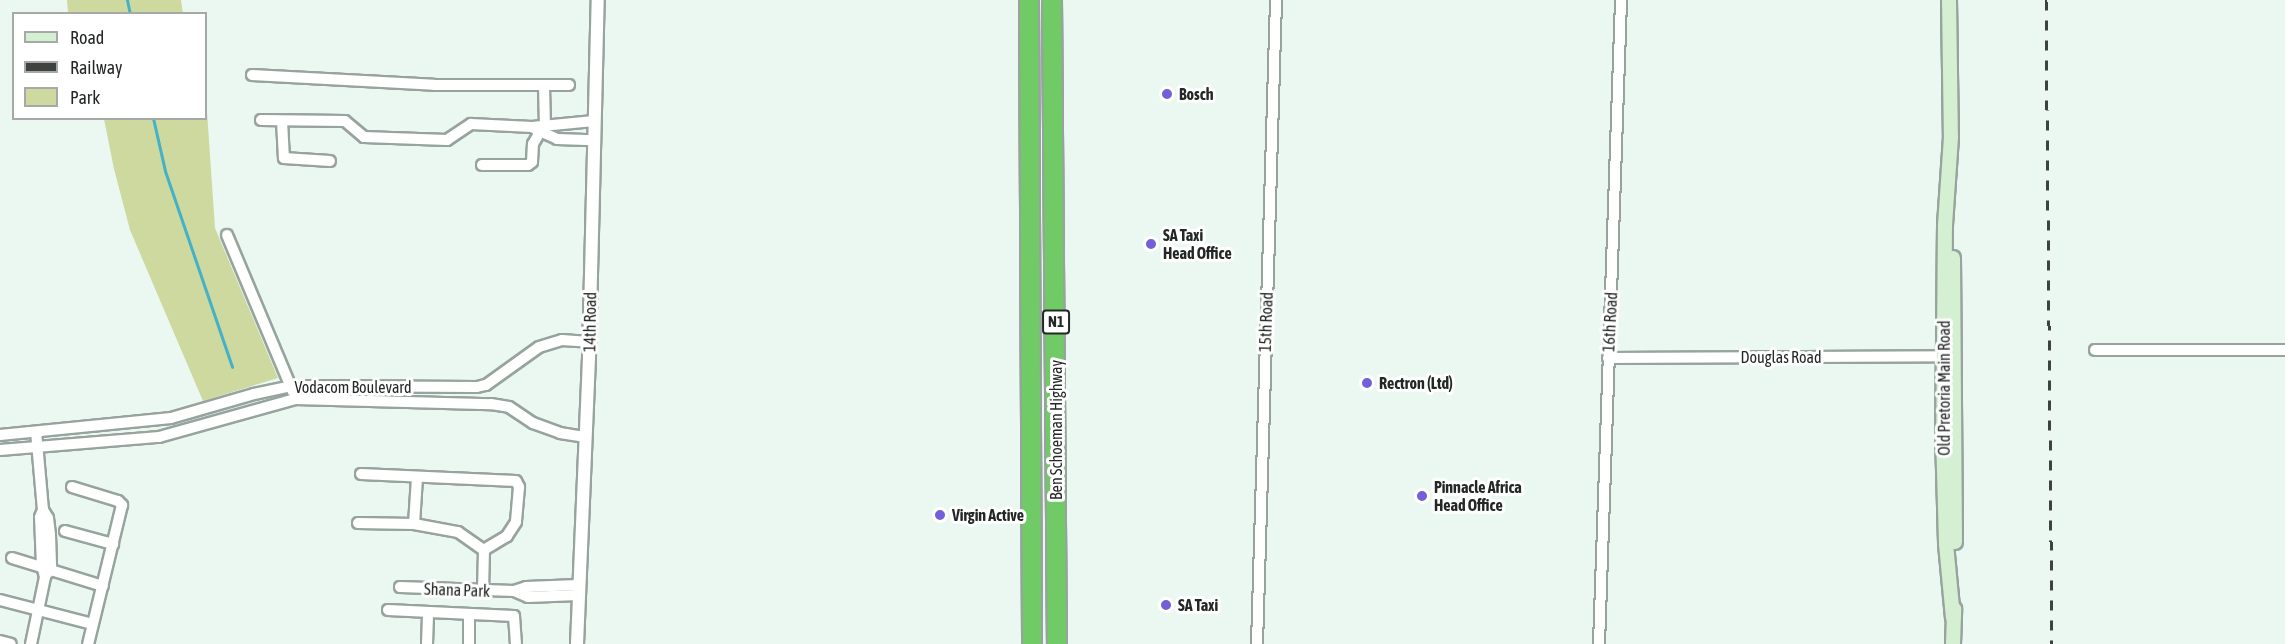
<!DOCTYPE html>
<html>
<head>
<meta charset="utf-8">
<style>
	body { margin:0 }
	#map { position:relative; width:2285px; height:644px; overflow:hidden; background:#ebf8f2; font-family:"Asap Condensed",sans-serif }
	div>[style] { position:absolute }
	.green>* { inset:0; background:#cdd99f }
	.stream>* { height:3px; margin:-1.5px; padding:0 1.5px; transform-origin:1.5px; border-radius:1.5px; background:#45b1c7 }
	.roads { filter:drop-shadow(2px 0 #97a39d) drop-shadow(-2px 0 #97a39d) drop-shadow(0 2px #97a39d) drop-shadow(0 -2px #97a39d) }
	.minor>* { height:10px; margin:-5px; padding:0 5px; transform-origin:5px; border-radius:5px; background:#fff }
	.tertiary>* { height:12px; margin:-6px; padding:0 6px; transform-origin:6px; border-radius:6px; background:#fff }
	.secondary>* { height:14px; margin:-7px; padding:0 7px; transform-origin:7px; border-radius:7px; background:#d4efd1 }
	.motorway>* { height:18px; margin:-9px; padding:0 9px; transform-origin:9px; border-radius:9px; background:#70cb66 }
	.rail>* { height:3px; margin-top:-1.5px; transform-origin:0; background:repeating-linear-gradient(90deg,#3e4340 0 10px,transparent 0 20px) }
	.dots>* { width:16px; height:16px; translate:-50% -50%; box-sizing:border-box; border:3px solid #fff; border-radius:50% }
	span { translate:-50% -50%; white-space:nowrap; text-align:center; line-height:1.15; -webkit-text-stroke:6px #fff; paint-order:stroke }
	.shield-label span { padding:2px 4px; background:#fff; border:2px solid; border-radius:4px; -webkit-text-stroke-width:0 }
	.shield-label { font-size:15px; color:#232725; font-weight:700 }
	.poi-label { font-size:16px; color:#232725; font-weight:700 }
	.left { translate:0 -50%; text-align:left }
	.street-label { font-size:16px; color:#232725 }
	.legend { position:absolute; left:12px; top:12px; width:195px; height:108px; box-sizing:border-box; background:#fff; border:2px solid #a7a9a8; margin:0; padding:8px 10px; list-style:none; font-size:18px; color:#232725 }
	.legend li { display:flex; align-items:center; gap:12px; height:30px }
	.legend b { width:30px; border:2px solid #a7a9a8 }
</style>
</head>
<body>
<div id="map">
	<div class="green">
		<i style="clip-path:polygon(67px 0,181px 0,183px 13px,68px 13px)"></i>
		<i style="clip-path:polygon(206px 97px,215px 228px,278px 378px,203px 401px,130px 230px,114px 169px,104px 119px,206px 118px)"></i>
	</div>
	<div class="stream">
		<i style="left:127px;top:0;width:14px;rotate:78deg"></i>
		<i style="left:153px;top:118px;width:54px;rotate:77.2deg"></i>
		<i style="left:165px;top:171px;width:207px;rotate:71.1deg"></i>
	</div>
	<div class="roads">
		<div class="minor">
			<i style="left:252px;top:75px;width:182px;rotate:3.1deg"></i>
			<i style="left:434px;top:85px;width:135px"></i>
			<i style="left:544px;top:86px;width:40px;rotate:88.6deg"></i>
			<i style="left:261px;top:120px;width:84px;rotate:0.7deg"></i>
			<i style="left:345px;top:121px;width:25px;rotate:40deg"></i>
			<i style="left:364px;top:137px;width:83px;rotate:2.1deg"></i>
			<i style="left:447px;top:140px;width:29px;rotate:-34deg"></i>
			<i style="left:471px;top:124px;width:61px;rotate:2.8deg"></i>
			<i style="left:532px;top:127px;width:62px;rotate:-5.5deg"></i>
			<i style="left:282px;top:121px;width:37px;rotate:87deg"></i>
			<i style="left:284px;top:158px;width:46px;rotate:3.7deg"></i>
			<i style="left:535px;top:129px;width:24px;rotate:24deg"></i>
			<i style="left:557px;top:139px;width:36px;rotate:2deg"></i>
			<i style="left:482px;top:165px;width:46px"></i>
			<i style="left:528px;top:165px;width:5px;rotate:-37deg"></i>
			<i style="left:532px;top:162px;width:18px;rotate:-87deg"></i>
			<i style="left:533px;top:144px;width:14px;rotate:-60deg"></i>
			<i style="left:227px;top:235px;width:170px;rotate:67.2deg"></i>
			<i style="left:2095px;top:350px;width:190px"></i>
			<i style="left:1608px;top:358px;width:343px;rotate:-0.3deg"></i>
			<i style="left:0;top:435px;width:172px;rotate:-5.7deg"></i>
			<i style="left:171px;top:418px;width:86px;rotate:-16.1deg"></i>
			<i style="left:254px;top:394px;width:38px;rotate:-12deg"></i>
			<i style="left:291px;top:386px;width:186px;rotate:0.3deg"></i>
			<i style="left:477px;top:387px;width:9px;rotate:-13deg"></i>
			<i style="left:486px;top:385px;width:65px;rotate:-35.6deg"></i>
			<i style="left:539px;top:347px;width:24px;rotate:-17deg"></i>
			<i style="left:562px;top:340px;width:27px;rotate:4deg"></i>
			<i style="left:0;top:450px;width:160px;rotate:-4.7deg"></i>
			<i style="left:159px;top:437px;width:141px;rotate:-15.6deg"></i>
			<i style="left:295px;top:399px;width:196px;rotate:1.5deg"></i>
			<i style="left:491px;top:404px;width:18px;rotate:9deg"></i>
			<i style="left:509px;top:407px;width:29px;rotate:34deg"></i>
			<i style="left:533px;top:423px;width:29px;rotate:20deg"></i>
			<i style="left:560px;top:433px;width:26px;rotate:9deg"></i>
			<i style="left:361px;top:474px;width:155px;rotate:2.6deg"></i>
			<i style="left:516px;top:481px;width:7px;rotate:63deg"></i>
			<i style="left:519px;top:487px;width:35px;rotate:95deg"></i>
			<i style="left:516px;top:522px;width:17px;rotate:123deg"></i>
			<i style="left:507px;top:536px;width:27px;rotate:149deg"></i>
			<i style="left:484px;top:550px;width:41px;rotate:91.4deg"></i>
			<i style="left:72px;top:487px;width:48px;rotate:16.9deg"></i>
			<i style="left:118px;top:501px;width:6px;rotate:45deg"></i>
			<i style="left:122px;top:505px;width:143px;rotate:103.7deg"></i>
			<i style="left:43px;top:510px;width:9px;rotate:58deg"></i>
			<i style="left:48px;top:518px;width:17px;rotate:83deg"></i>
			<i style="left:50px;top:535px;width:34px;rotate:88deg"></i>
			<i style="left:51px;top:569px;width:6px;rotate:129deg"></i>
			<i style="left:358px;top:523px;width:56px;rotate:1deg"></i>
			<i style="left:414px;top:524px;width:45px;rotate:10.3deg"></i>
			<i style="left:458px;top:532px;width:32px;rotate:35deg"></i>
			<i style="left:414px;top:524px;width:47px;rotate:-86.3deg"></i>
			<i style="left:65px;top:531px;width:50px;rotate:15.2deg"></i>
			<i style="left:12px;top:558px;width:95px;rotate:17.1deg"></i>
			<i style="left:400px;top:587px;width:114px;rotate:2deg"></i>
			<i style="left:514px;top:591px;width:15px;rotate:23deg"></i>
			<i style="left:528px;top:597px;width:50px;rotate:-2.3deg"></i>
			<i style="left:514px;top:591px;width:13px;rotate:-18deg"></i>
			<i style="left:526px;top:587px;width:52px;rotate:-2.2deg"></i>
			<i style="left:0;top:600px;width:95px;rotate:14.6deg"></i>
			<i style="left:388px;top:610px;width:126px;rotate:2.7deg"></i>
			<i style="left:514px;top:616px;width:28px;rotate:86deg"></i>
			<i style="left:0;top:641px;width:11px;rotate:15deg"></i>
			<i style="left:31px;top:644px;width:68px;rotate:-78.2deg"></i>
			<i style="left:45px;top:577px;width:11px;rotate:-105deg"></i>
			<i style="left:42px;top:566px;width:49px;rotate:-92.3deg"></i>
			<i style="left:40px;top:517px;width:8px;rotate:-67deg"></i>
			<i style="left:43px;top:510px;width:78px;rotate:-95.1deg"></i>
			<i style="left:427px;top:644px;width:32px;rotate:-88deg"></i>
			<i style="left:469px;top:644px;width:30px;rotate:-90deg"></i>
			<i style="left:1257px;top:644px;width:644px;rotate:-88.31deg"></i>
			<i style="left:1599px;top:644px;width:644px;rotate:-88.04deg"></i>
		</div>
		<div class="tertiary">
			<i style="left:577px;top:644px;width:288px;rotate:-87.6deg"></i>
			<i style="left:589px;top:356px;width:356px;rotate:-88.6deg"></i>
		</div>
		<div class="secondary">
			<i style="left:1949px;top:0;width:137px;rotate:89.2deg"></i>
			<i style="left:1951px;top:137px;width:88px;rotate:93.9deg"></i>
			<i style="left:1945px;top:225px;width:210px;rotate:90.5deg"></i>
			<i style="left:1943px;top:435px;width:109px;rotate:88.4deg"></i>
			<i style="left:1946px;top:544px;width:74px;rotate:84.6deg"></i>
			<i style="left:1953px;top:258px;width:284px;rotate:89.6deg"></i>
			<i style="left:1953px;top:644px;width:35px;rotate:-88deg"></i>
		</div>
		<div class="motorway">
			<i style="left:1029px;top:0;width:644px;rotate:89.73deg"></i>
			<i style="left:1052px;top:0;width:644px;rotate:89.56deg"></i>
		</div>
	</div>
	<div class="rail">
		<i style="left:2046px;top:0;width:644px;rotate:89.47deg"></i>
	</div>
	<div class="dots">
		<i style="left:1167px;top:94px;background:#7160da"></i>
		<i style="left:1151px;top:244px;background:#7160da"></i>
		<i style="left:1367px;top:383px;background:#7160da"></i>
		<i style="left:1422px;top:496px;background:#7160da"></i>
		<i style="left:940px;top:515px;background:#7160da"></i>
		<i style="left:1166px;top:605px;background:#7160da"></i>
	</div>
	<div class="shield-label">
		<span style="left:1056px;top:322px">N1</span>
	</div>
	<div class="poi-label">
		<span class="left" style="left:1179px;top:94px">Bosch</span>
		<span class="left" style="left:1163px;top:244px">SA Taxi<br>Head Office</span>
		<span class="left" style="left:1379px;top:383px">Rectron (Ltd)</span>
		<span class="left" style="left:1434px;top:496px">Pinnacle Africa<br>Head Office</span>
		<span class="left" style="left:952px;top:515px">Virgin Active</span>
		<span class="left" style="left:1178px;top:605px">SA Taxi</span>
	</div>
	<div class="street-label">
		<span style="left:590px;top:322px;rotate:-89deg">14th Road</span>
		<span style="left:1266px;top:322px;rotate:-88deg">15th Road</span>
		<span style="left:1610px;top:322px;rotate:-87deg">16th Road</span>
		<span style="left:1781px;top:357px">Douglas Road</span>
		<span style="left:353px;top:387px">Vodacom Boulevard</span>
		<span style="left:1944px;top:388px;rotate:-90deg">Old Pretoria Main Road</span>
		<span style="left:1056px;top:430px;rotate:-90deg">Ben Schoeman Highway</span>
		<span style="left:457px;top:590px;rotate:2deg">Shana Park</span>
	</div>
	<ul class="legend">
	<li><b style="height:8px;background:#d4efd1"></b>Road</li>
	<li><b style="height:8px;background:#3e4340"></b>Railway</li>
	<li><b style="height:16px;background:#cdd99f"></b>Park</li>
	</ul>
</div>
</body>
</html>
